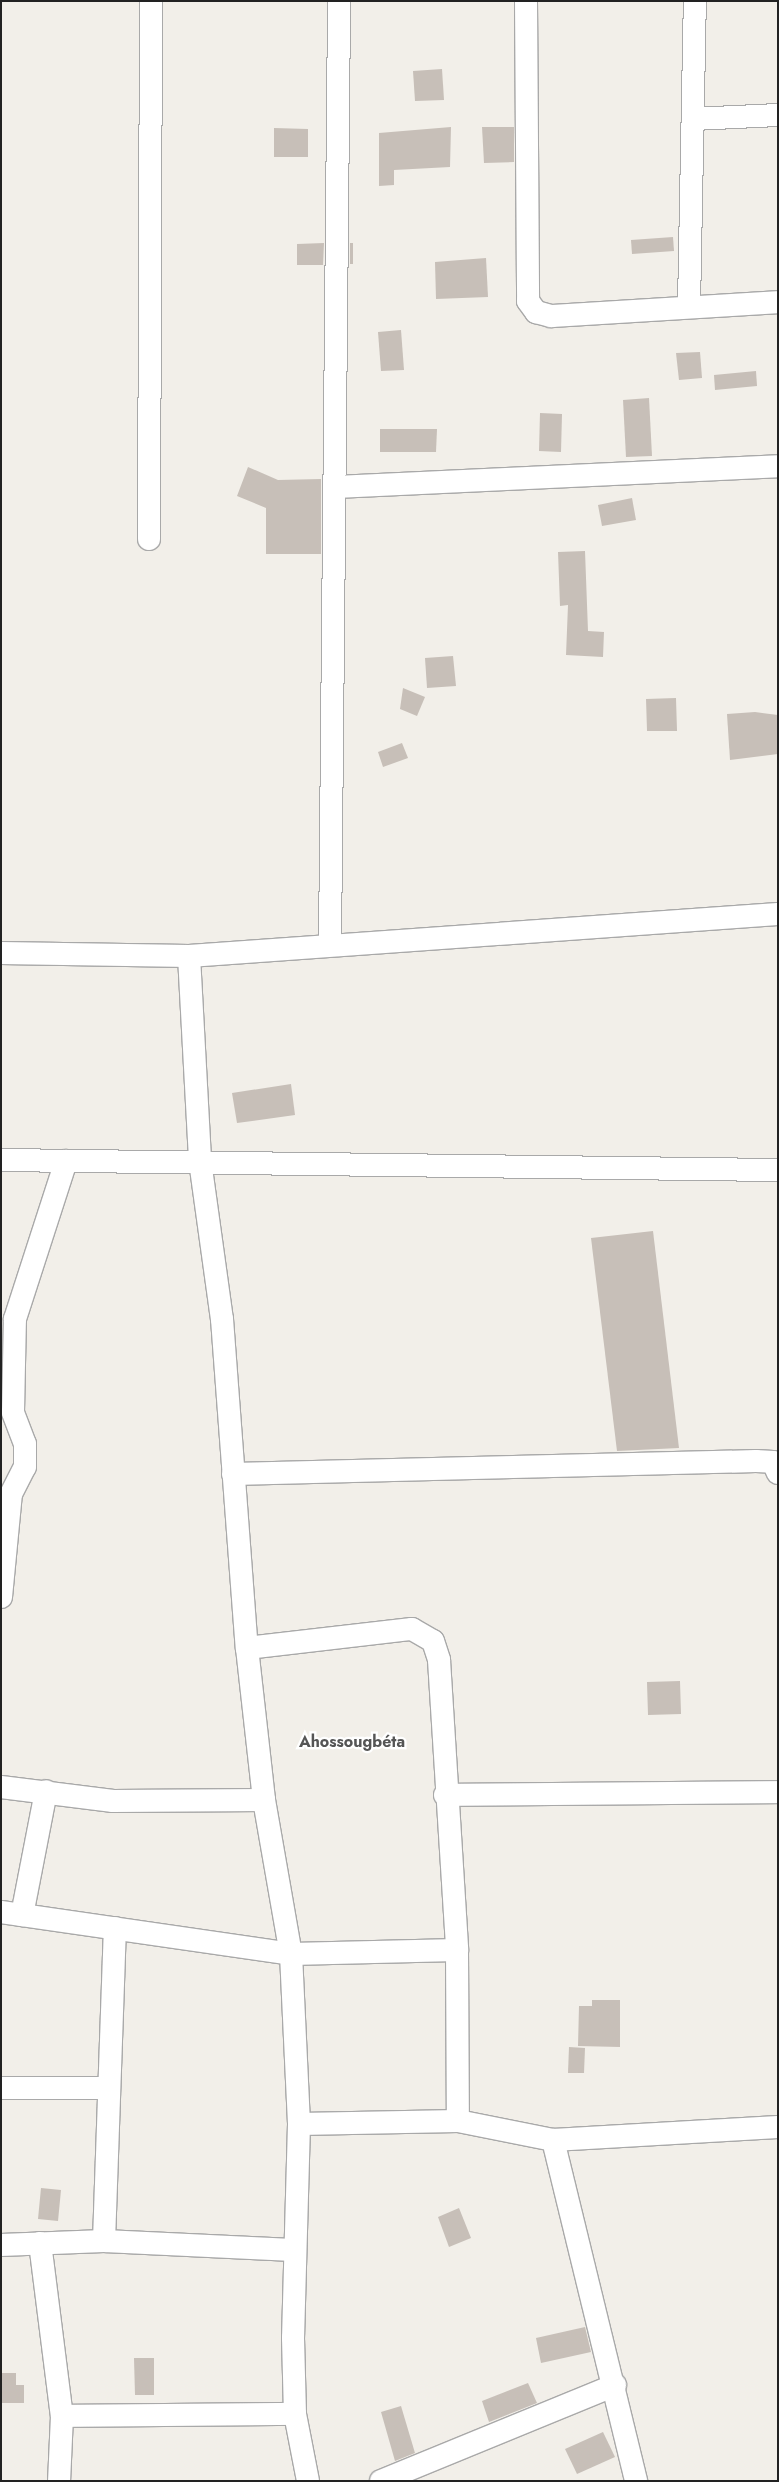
<!DOCTYPE html>
<html>
<head>
<meta charset="utf-8">
<style>
	body { margin:0 }
	#map { position:relative; width:779px; height:2482px; overflow:hidden; background:#f2efe9; font-family:Jost,sans-serif }
	div>[style] { position:absolute }
	.building>* { inset:0; background:#c7bfb8 }
	.roads { filter:drop-shadow(1px 0 #a9a9a9) drop-shadow(-1px 0 #a9a9a9) drop-shadow(0 1px #a9a9a9) drop-shadow(0 -1px #a9a9a9) }
	.minor>* { height:22px; margin:-11px; padding:0 11px; transform-origin:11px; border-radius:11px; background:#fff }
	span { translate:-50% -50%; white-space:nowrap; text-align:center; line-height:1.15; -webkit-text-stroke:4.5px #fff; paint-order:stroke }
	.quarter-label { font-size:16px; color:#555; font-weight:700 }
	.frame { position:absolute; inset:0; border:2px solid #222; pointer-events:none }
</style>
</head>
<body>
<div id="map">
	<div class="building">
		<i style="clip-path:polygon(442px 69px,444px 100px,415px 101px,413px 71px)"></i>
		<i style="clip-path:polygon(451px 127px,450px 167px,394px 170px,394px 185px,379px 186px,379px 133px)"></i>
		<i style="clip-path:polygon(482px 127px,514px 127px,514px 162px,484px 163px)"></i>
		<i style="clip-path:polygon(274px 128px,308px 129px,308px 157px,274px 157px)"></i>
		<i style="clip-path:polygon(673px 237px,674px 251px,632px 254px,631px 240px)"></i>
		<i style="clip-path:polygon(324px 243px,323px 265px,297px 265px,297px 244px)"></i>
		<i style="clip-path:polygon(350px 243px,353px 243px,353px 264px,350px 264px)"></i>
		<i style="clip-path:polygon(486px 258px,488px 297px,436px 299px,435px 262px)"></i>
		<i style="clip-path:polygon(401px 330px,404px 370px,381px 371px,378px 332px)"></i>
		<i style="clip-path:polygon(700px 352px,702px 378px,679px 380px,676px 353px)"></i>
		<i style="clip-path:polygon(756px 371px,757px 386px,715px 390px,714px 375px)"></i>
		<i style="clip-path:polygon(649px 398px,652px 456px,626px 457px,623px 400px)"></i>
		<i style="clip-path:polygon(540px 413px,562px 414px,561px 452px,539px 451px)"></i>
		<i style="clip-path:polygon(380px 429px,437px 429px,436px 452px,380px 452px)"></i>
		<i style="clip-path:polygon(248px 467px,278px 480px,321px 479px,321px 554px,266px 554px,266px 508px,237px 496px)"></i>
		<i style="clip-path:polygon(632px 498px,636px 520px,602px 526px,598px 505px)"></i>
		<i style="clip-path:polygon(585px 551px,588px 631px,604px 632px,603px 657px,566px 655px,568px 605px,560px 606px,558px 552px)"></i>
		<i style="clip-path:polygon(453px 656px,456px 686px,427px 688px,425px 658px)"></i>
		<i style="clip-path:polygon(403px 688px,425px 697px,417px 716px,400px 709px)"></i>
		<i style="clip-path:polygon(676px 698px,677px 731px,647px 731px,646px 699px)"></i>
		<i style="clip-path:polygon(755px 712px,778px 715px,778px 754px,730px 760px,727px 714px)"></i>
		<i style="clip-path:polygon(402px 743px,408px 758px,383px 767px,378px 752px)"></i>
		<i style="clip-path:polygon(291px 1084px,295px 1115px,237px 1123px,232px 1093px)"></i>
		<i style="clip-path:polygon(653px 1231px,679px 1448px,617px 1451px,591px 1238px)"></i>
		<i style="clip-path:polygon(680px 1681px,681px 1714px,648px 1715px,647px 1682px)"></i>
		<i style="clip-path:polygon(592px 2000px,620px 2000px,620px 2047px,578px 2046px,579px 2006px,592px 2006px)"></i>
		<i style="clip-path:polygon(569px 2047px,585px 2048px,584px 2073px,568px 2073px)"></i>
		<i style="clip-path:polygon(41px 2188px,61px 2190px,58px 2221px,38px 2219px)"></i>
		<i style="clip-path:polygon(459px 2208px,471px 2238px,449px 2247px,438px 2217px)"></i>
		<i style="clip-path:polygon(585px 2327px,591px 2352px,541px 2363px,536px 2338px)"></i>
		<i style="clip-path:polygon(134px 2358px,154px 2358px,154px 2395px,135px 2395px)"></i>
		<i style="clip-path:polygon(1px 2373px,16px 2373px,16px 2385px,24px 2385px,24px 2403px,1px 2403px)"></i>
		<i style="clip-path:polygon(528px 2383px,537px 2403px,489px 2422px,482px 2401px)"></i>
		<i style="clip-path:polygon(401px 2406px,415px 2453px,395px 2461px,381px 2412px)"></i>
		<i style="clip-path:polygon(603px 2432px,615px 2457px,577px 2474px,565px 2449px)"></i>
	</div>
	<div class="roads">
		<div class="minor">
			<i style="left:526px;top:1px;width:300px;rotate:89.6deg"></i>
			<i style="left:528px;top:301px;width:14px;rotate:54deg"></i>
			<i style="left:536px;top:312px;width:16px;rotate:15deg"></i>
			<i style="left:551px;top:316px;width:227px;rotate:-3.5deg"></i>
			<i style="left:693px;top:119px;width:85px;rotate:-2.7deg"></i>
			<i style="left:689px;top:306px;width:305px;rotate:-88.9deg"></i>
			<i style="left:336px;top:487px;width:442px;rotate:-2.7deg"></i>
			<i style="left:149px;top:539px;width:538px;rotate:-89.79deg"></i>
			<i style="left:330px;top:945px;width:944px;rotate:-89.45deg"></i>
			<i style="left:1px;top:953px;width:188px;rotate:0.9deg"></i>
			<i style="left:189px;top:956px;width:590px;rotate:-4.08deg"></i>
			<i style="left:189px;top:956px;width:205px;rotate:86.9deg"></i>
			<i style="left:200px;top:1161px;width:160px;rotate:82.1deg"></i>
			<i style="left:222px;top:1319px;width:330px;rotate:85.7deg"></i>
			<i style="left:247px;top:1648px;width:153px;rotate:83.6deg"></i>
			<i style="left:264px;top:1800px;width:156px;rotate:80.1deg"></i>
			<i style="left:291px;top:1954px;width:170px;rotate:87.3deg"></i>
			<i style="left:299px;top:2124px;width:214px;rotate:91.6deg"></i>
			<i style="left:293px;top:2338px;width:76px;rotate:88.5deg"></i>
			<i style="left:295px;top:2414px;width:68px;rotate:79deg"></i>
			<i style="left:1px;top:1160px;width:777px;rotate:0.74deg"></i>
			<i style="left:233px;top:1474px;width:523px;rotate:-1.42deg"></i>
			<i style="left:756px;top:1461px;width:17px;rotate:3deg"></i>
			<i style="left:773px;top:1462px;width:12px;rotate:66deg"></i>
			<i style="left:1px;top:1597px;width:103px;rotate:-84.5deg"></i>
			<i style="left:11px;top:1494px;width:30px;rotate:-63deg"></i>
			<i style="left:25px;top:1467px;width:23px;rotate:-90deg"></i>
			<i style="left:25px;top:1444px;width:34px;rotate:-111deg"></i>
			<i style="left:13px;top:1412px;width:93px;rotate:-88.8deg"></i>
			<i style="left:15px;top:1319px;width:166px;rotate:-72.1deg"></i>
			<i style="left:247px;top:1648px;width:166px;rotate:-6.6deg"></i>
			<i style="left:412px;top:1629px;width:24px;rotate:30deg"></i>
			<i style="left:433px;top:1641px;width:20px;rotate:72deg"></i>
			<i style="left:439px;top:1660px;width:291px;rotate:86.4deg"></i>
			<i style="left:457px;top:1950px;width:171px;rotate:89.7deg"></i>
			<i style="left:1px;top:1787px;width:113px;rotate:7.1deg"></i>
			<i style="left:113px;top:1801px;width:151px;rotate:-0.4deg"></i>
			<i style="left:445px;top:1795px;width:333px;rotate:-0.5deg"></i>
			<i style="left:1px;top:1912px;width:293px;rotate:8.2deg"></i>
			<i style="left:291px;top:1954px;width:166px;rotate:-1.4deg"></i>
			<i style="left:22px;top:1915px;width:126px;rotate:-79deg"></i>
			<i style="left:1px;top:2088px;width:106px"></i>
			<i style="left:299px;top:2124px;width:159px;rotate:-1.1deg"></i>
			<i style="left:458px;top:2121px;width:97px;rotate:11.3deg"></i>
			<i style="left:553px;top:2140px;width:225px;rotate:-3.3deg"></i>
			<i style="left:553px;top:2140px;width:351px;rotate:76.3deg"></i>
			<i style="left:104px;top:2241px;width:313px;rotate:-88deg"></i>
			<i style="left:40px;top:2243px;width:174px;rotate:82.8deg"></i>
			<i style="left:62px;top:2416px;width:65px;rotate:92.6deg"></i>
			<i style="left:1px;top:2245px;width:103px;rotate:-2.2deg"></i>
			<i style="left:104px;top:2241px;width:189px;rotate:2.7deg"></i>
			<i style="left:62px;top:2416px;width:233px;rotate:-0.5deg"></i>
			<i style="left:381px;top:2481px;width:253px;rotate:-22.3deg"></i>
		</div>
	</div>
	<div class="quarter-label">
		<span style="left:352px;top:1742px">Ahossougbéta</span>
	</div>
	<div class="frame"></div>
</div>
</body>
</html>
